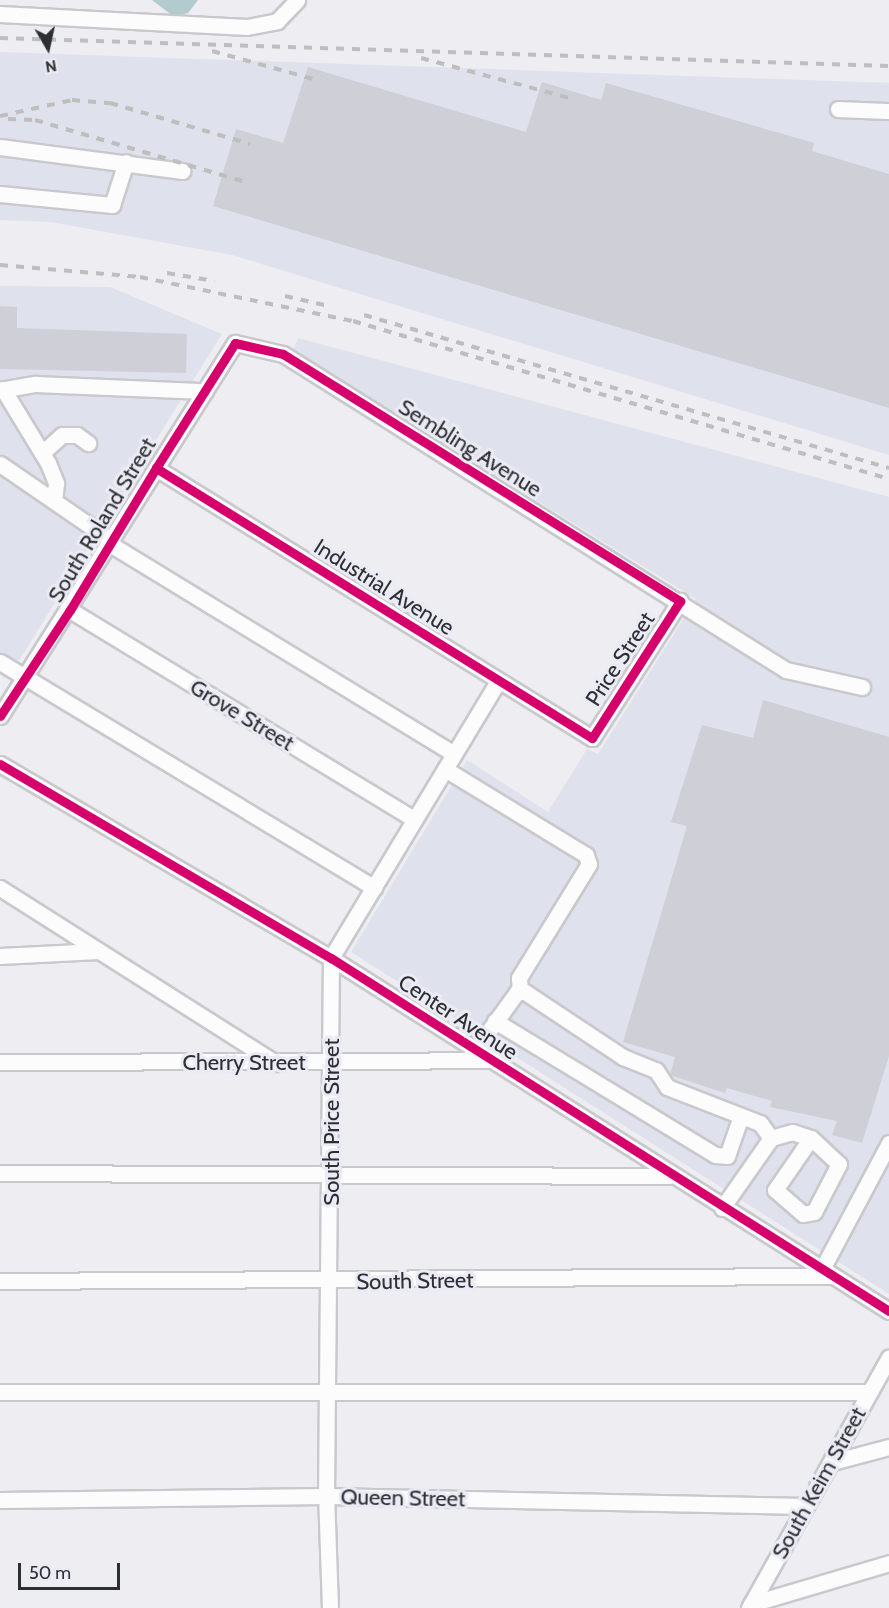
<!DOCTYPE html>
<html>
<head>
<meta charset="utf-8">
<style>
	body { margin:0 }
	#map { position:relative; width:889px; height:1608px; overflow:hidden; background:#ededf2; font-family:Cabin,sans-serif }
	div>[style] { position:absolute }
	.built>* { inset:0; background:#dfe1ec }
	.water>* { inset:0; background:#b1cbcf }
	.building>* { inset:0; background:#cecfd7 }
	.roads { filter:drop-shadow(2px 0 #c9c9cd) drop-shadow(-2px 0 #c9c9cd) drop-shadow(0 2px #c9c9cd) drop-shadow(0 -2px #c9c9cd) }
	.minor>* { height:15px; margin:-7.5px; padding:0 7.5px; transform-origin:7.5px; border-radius:7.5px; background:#fcfcfd }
	.rail>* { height:4px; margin-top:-2px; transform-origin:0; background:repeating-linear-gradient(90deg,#bebebf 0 8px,transparent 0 16px) }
	.cycleway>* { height:9px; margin:-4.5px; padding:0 4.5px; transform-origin:4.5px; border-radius:4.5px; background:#d6006c }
	span { translate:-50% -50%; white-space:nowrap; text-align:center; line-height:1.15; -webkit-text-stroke:6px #eaebf5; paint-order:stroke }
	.street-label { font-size:22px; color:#2e2f32 }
	.north { position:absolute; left:18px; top:18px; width:60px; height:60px; -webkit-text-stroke:4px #eaebf5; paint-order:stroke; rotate:171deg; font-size:16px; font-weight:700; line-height:24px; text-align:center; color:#2e2f32 }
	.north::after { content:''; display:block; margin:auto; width:21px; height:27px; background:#2e2f32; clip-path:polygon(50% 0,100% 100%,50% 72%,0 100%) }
	.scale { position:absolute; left:18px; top:1563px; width:102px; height:27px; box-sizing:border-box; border:3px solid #2e2f32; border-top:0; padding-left:8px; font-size:18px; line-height:21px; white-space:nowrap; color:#2e2f32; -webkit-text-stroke:4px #eaebf5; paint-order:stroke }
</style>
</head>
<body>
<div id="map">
	<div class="built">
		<i style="clip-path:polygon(0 52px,889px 83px,889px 455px,232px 255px,51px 222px,0 220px)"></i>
		<i style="clip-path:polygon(0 286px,110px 287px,222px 334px,15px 667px,0 657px)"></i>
		<i style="clip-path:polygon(298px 338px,889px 497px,889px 1294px,351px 952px,467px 760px,548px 812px,587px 749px,598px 754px,696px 599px,293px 350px)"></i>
	</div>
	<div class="water">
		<i style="clip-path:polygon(152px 0,198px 0,188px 13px,173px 16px)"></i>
	</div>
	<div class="building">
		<i style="clip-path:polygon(308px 67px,526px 132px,542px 82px,601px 100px,606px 83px,814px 143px,812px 151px,889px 174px,889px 408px,213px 206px,236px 129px,283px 143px)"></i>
		<i style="clip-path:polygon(0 306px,17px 307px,17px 328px,187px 334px,186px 373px,0 369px)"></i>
		<i style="clip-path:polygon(763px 700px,889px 737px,889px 1056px,862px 1143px,832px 1135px,837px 1121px,770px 1107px,772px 1101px,727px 1088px,725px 1093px,670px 1075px,675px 1057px,623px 1042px,687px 826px,671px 822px,702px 725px,753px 738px)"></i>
	</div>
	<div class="roads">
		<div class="minor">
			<i style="left:0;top:14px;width:247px;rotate:3deg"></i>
			<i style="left:247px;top:27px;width:31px;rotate:-11deg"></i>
			<i style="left:277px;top:21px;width:29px;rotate:-46deg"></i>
			<i style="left:838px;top:109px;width:51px;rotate:2.2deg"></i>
			<i style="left:0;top:147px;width:184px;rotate:7.5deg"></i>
			<i style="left:0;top:194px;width:113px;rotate:5.6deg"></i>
			<i style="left:112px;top:205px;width:45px;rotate:-72deg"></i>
			<i style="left:3px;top:389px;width:87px;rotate:58.7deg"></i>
			<i style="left:48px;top:463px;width:22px;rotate:68deg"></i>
			<i style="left:56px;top:483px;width:18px;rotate:96deg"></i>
			<i style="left:0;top:390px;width:36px;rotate:-10deg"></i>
			<i style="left:35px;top:384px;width:170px;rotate:2.4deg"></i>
			<i style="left:42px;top:453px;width:27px;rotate:-42deg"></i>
			<i style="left:62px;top:435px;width:15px"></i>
			<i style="left:77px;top:435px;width:14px;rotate:36deg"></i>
			<i style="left:0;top:464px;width:136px;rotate:34.5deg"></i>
			<i style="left:156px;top:468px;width:513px;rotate:31.77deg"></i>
			<i style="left:592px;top:738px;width:163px;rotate:-57.3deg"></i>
			<i style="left:110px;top:544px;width:403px;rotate:31.4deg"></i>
			<i style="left:70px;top:610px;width:403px;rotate:31.3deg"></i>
			<i style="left:0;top:662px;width:437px;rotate:31.1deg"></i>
			<i style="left:0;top:716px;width:441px;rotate:-57.8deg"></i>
			<i style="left:235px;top:343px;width:49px;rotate:12.9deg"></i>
			<i style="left:283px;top:354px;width:594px;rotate:32.14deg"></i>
			<i style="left:786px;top:670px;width:78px;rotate:12.6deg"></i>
			<i style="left:0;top:764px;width:384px;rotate:30.4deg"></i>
			<i style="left:331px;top:958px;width:660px;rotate:32.32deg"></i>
			<i style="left:445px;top:769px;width:165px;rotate:31.4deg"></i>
			<i style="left:586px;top:855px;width:9px;rotate:72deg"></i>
			<i style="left:589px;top:864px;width:134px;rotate:121.6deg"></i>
			<i style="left:519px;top:978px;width:14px;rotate:86deg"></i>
			<i style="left:0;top:888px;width:327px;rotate:32.4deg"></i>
			<i style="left:0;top:956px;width:99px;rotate:-2.9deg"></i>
			<i style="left:495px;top:1021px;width:258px;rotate:31.3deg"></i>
			<i style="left:715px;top:1155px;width:12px;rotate:5deg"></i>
			<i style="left:727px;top:1156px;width:42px;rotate:-70.7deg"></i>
			<i style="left:470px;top:1057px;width:80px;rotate:-54.1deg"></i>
			<i style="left:517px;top:992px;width:8px"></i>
			<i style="left:525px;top:992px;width:118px;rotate:33.6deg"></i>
			<i style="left:623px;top:1057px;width:35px;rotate:22deg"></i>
			<i style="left:656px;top:1070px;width:20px;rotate:57deg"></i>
			<i style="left:667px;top:1087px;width:100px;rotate:21.2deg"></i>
			<i style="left:760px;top:1123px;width:19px;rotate:54deg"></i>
			<i style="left:0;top:1062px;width:489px;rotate:-0.2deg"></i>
			<i style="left:0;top:1173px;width:669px;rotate:0.26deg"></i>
			<i style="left:722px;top:1208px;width:85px;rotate:-55deg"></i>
			<i style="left:771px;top:1138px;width:22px;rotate:-16deg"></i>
			<i style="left:792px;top:1132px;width:20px;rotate:18deg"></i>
			<i style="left:811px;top:1138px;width:38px;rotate:43deg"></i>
			<i style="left:839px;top:1164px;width:54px;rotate:117.5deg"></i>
			<i style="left:814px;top:1212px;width:11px;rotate:170deg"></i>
			<i style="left:803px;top:1214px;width:37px;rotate:-139deg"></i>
			<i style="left:775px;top:1190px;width:63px;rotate:-55.3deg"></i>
			<i style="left:821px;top:1271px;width:145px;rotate:-62deg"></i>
			<i style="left:0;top:1281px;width:829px;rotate:-0.35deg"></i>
			<i style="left:0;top:1392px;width:870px"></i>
			<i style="left:832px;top:1462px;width:59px;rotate:-14.7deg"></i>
			<i style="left:0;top:1500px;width:326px;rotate:-0.7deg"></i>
			<i style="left:326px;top:1496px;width:480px;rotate:1.2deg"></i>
			<i style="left:751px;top:1604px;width:144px;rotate:-16.5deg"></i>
			<i style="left:330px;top:1608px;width:112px;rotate:-92deg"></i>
			<i style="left:326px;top:1496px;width:538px;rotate:-89.47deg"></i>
			<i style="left:331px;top:958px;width:323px;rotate:-58.9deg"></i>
			<i style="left:749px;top:1608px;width:287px;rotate:-60.8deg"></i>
		</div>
	</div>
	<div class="rail">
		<i style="left:0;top:38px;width:889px;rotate:1.8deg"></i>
		<i style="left:212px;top:51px;width:112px;rotate:15.5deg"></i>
		<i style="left:421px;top:58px;width:157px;rotate:15.1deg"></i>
		<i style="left:0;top:116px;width:74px;rotate:-12.5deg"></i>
		<i style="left:72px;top:100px;width:38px;rotate:5deg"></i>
		<i style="left:110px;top:103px;width:146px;rotate:16.3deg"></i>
		<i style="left:8px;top:119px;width:27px;rotate:2deg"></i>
		<i style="left:35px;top:120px;width:216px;rotate:16.4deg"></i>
		<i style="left:0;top:265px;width:141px;rotate:4.9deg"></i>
		<i style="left:140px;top:277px;width:217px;rotate:11.7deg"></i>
		<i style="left:353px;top:321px;width:559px;rotate:16.42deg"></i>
		<i style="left:167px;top:273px;width:48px;rotate:9.7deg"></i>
		<i style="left:285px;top:296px;width:45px;rotate:12.8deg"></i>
		<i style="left:364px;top:315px;width:547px;rotate:16.25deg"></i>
	</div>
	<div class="cycleway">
		<i style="left:0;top:716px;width:127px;rotate:-56.6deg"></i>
		<i style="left:70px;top:610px;width:166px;rotate:-58.8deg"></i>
		<i style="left:156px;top:468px;width:148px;rotate:-57.7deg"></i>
		<i style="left:235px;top:343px;width:49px;rotate:12.9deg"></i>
		<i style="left:283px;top:354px;width:468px;rotate:31.9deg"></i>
		<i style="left:680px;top:601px;width:163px;rotate:122.7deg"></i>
		<i style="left:592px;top:738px;width:513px;rotate:-148.23deg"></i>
		<i style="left:0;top:764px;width:384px;rotate:30.4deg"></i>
		<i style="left:331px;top:958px;width:660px;rotate:32.32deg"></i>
	</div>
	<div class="street-label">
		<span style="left:470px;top:448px;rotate:32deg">Sembling Avenue</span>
		<span style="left:102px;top:520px;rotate:-59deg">South Roland Street</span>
		<span style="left:384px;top:587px;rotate:32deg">Industrial Avenue</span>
		<span style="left:620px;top:659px;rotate:-57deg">Price Street</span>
		<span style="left:242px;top:715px;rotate:31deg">Grove Street</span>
		<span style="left:458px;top:1017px;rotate:33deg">Center Avenue</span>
		<span style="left:244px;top:1063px">Cherry Street</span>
		<span style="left:332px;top:1122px;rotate:-90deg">South Price Street</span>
		<span style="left:415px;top:1281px;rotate:-1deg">South Street</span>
		<span style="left:819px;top:1483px;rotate:-61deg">South Keim Street</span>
		<span style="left:403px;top:1498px;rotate:1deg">Queen Street</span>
	</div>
	<div class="north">N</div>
	<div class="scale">50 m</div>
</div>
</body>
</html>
